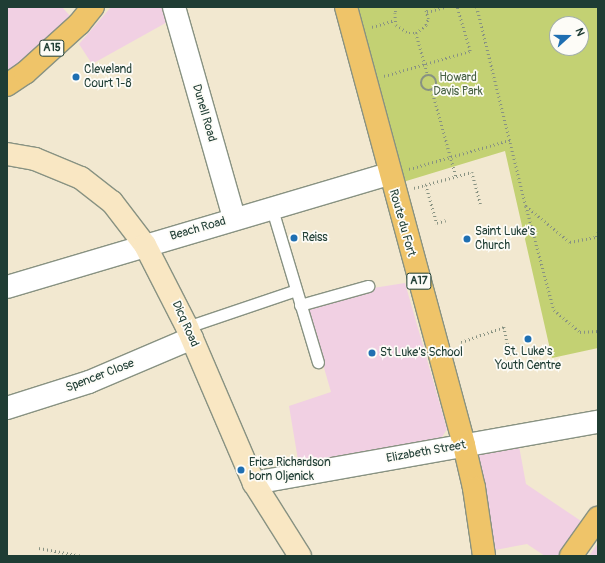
<!DOCTYPE html>
<html>
<head>
<meta charset="utf-8">
<style>
	body { margin:0 }
	#map { position:relative; width:605px; height:563px; overflow:hidden; background:#f2e8d0; font-family:Pangolin,sans-serif }
	div>[style] { position:absolute }
	.built>* { inset:0; background:#f1d0e3 }
	.green>* { inset:0; background:#c3d173 }
	.path>* { height:2.5px; margin-top:-1.25px; transform-origin:0; background:repeating-linear-gradient(90deg,#889282 0 1px,transparent 0 4px) }
	.path>.ring { margin:-1.25px; padding:0; box-sizing:content-box; background:none; border:2.5px solid #889282; border-radius:50% }
	.roads { filter:drop-shadow(1px 0 #889282) drop-shadow(-1px 0 #889282) drop-shadow(0 1px #889282) drop-shadow(0 -1px #889282) }
	.lane>* { height:11px; margin:-5.5px; padding:0 5.5px; transform-origin:5.5px; border-radius:5.5px; background:#fff }
	.street>* { height:22px; margin:-11px; padding:0 11px; transform-origin:11px; border-radius:11px; background:#fff }
	.secondary>* { height:22px; margin:-11px; padding:0 11px; transform-origin:11px; border-radius:11px; background:#f9e7c3 }
	.primary>* { height:22px; margin:-11px; padding:0 11px; transform-origin:11px; border-radius:11px; background:#efc469 }
	.highway>* { height:22px; margin:-11px; padding:0 11px; transform-origin:11px; border-radius:11px; background:#efc469 }
	.dots>* { width:11px; height:11px; translate:-50% -50%; box-sizing:border-box; border:2px solid #fdfcf7; border-radius:50% }
	span { translate:-50% -50%; white-space:nowrap; text-align:center; line-height:1.15; -webkit-text-stroke:3.5px #fdfcf7; paint-order:stroke }
	.shield-label span { padding:1px 3px; background:#fdfcf7; border:1px solid; border-radius:3px; -webkit-text-stroke-width:0 }
	.shield-label { font-size:11px; color:#1f3d34; font-weight:700 }
	.poi-label { font-size:12px; color:#1f3d34 }
	.left { translate:0 -50%; text-align:left }
	.park-label { font-size:12px; color:#486244 }
	.street-label { font-size:12px; color:#1f3d34 }
	.frame { position:absolute; inset:0; border:8px solid #1f3d34; pointer-events:none }
	.north { position:absolute; left:549px; top:16px; width:40px; height:40px; box-sizing:border-box; background:#fdfcf7; border:1px solid #a4b0a9; border-radius:50%; rotate:69deg; font-size:11px; font-weight:700; line-height:16px; text-align:center; color:#1f3d34 }
	.north::after { content:''; display:block; margin:auto; width:14px; height:18px; background:#1f6fb2; clip-path:polygon(50% 0,100% 100%,50% 72%,0 100%) }
</style>
</head>
<body>
<div id="map">
	<div class="built">
		<i style="clip-path:polygon(7px 7px,62px 7px,71px 17px,7px 74px)"></i>
		<i style="clip-path:polygon(111px 7px,167px 7px,171px 20px,92px 64px,79px 44px)"></i>
		<i style="clip-path:polygon(405px 283px,447px 429px,439px 442px,299px 466px,289px 406px,331px 392px,308px 313px,312px 305px,373px 288px)"></i>
		<i style="clip-path:polygon(519px 446px,526px 484px,584px 523px,560px 556px,545px 556px,527px 544px,495px 550px,475px 451px)"></i>
		<i style="clip-path:polygon(598px 543px,598px 556px,589px 556px)"></i>
	</div>
	<div class="green">
		<i style="clip-path:polygon(evenodd,357px 7px,598px 7px,598px 348px,552px 358px,505px 151px,403px 182px,357px 7px,557px 24px,581px 24px,581px 48px,557px 48px,557px 24px)"></i>
	</div>
	<div class="path">
		<i style="left:397px;top:7px;width:6px;rotate:108deg"></i>
		<i style="left:395px;top:13px;width:12px;rotate:85deg"></i>
		<i style="left:396px;top:25px;width:15px;rotate:32deg"></i>
		<i style="left:409px;top:33px;width:7px"></i>
		<i style="left:416px;top:33px;width:13px;rotate:-39deg"></i>
		<i style="left:426px;top:25px;width:6px;rotate:-72deg"></i>
		<i style="left:428px;top:19px;width:12px;rotate:-104deg"></i>
		<i style="left:477px;top:7px;width:205px;rotate:76.2deg"></i>
		<i style="left:526px;top:206px;width:57px;rotate:39.3deg"></i>
		<i style="left:570px;top:242px;width:26px;rotate:-11deg"></i>
		<i style="left:596px;top:237px;width:5px;rotate:-68deg"></i>
		<i style="left:427px;top:12px;width:18px;rotate:-16deg"></i>
		<i style="left:372px;top:27px;width:24px;rotate:-17deg"></i>
		<i style="left:416px;top:33px;width:44px;rotate:74.1deg"></i>
		<i class="ring" style="left:421px;top:75px;width:13.5px;height:13.5px"></i>
		<i style="left:384px;top:76px;width:90px;rotate:-16.2deg"></i>
		<i style="left:470px;top:51px;width:46px;rotate:-106.5deg"></i>
		<i style="left:432px;top:90px;width:89px;rotate:74.4deg"></i>
		<i style="left:409px;top:169px;width:105px;rotate:-16deg"></i>
		<i style="left:426px;top:185px;width:40px;rotate:74deg"></i>
		<i style="left:437px;top:223px;width:9px;rotate:-18deg"></i>
		<i style="left:414px;top:188px;width:60px;rotate:-15.4deg"></i>
		<i style="left:472px;top:172px;width:35px;rotate:75deg"></i>
		<i style="left:526px;top:206px;width:108px;rotate:74.9deg"></i>
		<i style="left:554px;top:310px;width:34px;rotate:40deg"></i>
		<i style="left:580px;top:332px;width:18px;rotate:-3deg"></i>
		<i style="left:461px;top:342px;width:46px;rotate:-19.2deg"></i>
		<i style="left:504px;top:327px;width:30px;rotate:78deg"></i>
		<i style="left:39px;top:548px;width:44px;rotate:10.5deg"></i>
	</div>
	<div class="roads">
		<div class="lane">
			<i style="left:272px;top:209px;width:160px;rotate:73.3deg"></i>
			<i style="left:300px;top:305px;width:71px;rotate:-15.6deg"></i>
			<i style="left:187px;top:327px;width:115px;rotate:-18.7deg"></i>
		</div>
		<div class="street">
			<i style="left:174px;top:7px;width:219px;rotate:74.1deg"></i>
			<i style="left:7px;top:287px;width:398px;rotate:-16.5deg"></i>
			<i style="left:7px;top:408px;width:86px;rotate:-17.6deg"></i>
			<i style="left:89px;top:382px;width:112px;rotate:-23.1deg"></i>
			<i style="left:254px;top:483px;width:349px;rotate:-10.1deg"></i>
		</div>
		<div class="secondary">
			<i style="left:7px;top:154px;width:28px;rotate:10deg"></i>
			<i style="left:35px;top:159px;width:50px;rotate:22.4deg"></i>
			<i style="left:81px;top:178px;width:39px;rotate:38deg"></i>
			<i style="left:112px;top:202px;width:54px;rotate:52.5deg"></i>
			<i style="left:145px;top:245px;width:92px;rotate:62.9deg"></i>
			<i style="left:187px;top:327px;width:170px;rotate:66.8deg"></i>
			<i style="left:254px;top:483px;width:86px;rotate:57.8deg"></i>
		</div>
		<div class="primary">
			<i style="left:7px;top:85px;width:22px;rotate:-34deg"></i>
			<i style="left:25px;top:73px;width:73px;rotate:-42.2deg"></i>
			<i style="left:79px;top:24px;width:22px;rotate:-51deg"></i>
			<i style="left:571px;top:556px;width:47px;rotate:-54.6deg"></i>
		</div>
		<div class="highway">
			<i style="left:346px;top:7px;width:454px;rotate:74.9deg"></i>
			<i style="left:464px;top:445px;width:44px;rotate:76.9deg"></i>
			<i style="left:474px;top:488px;width:69px;rotate:81.6deg"></i>
		</div>
	</div>
	<div class="dots">
		<i style="left:76px;top:77px;background:#1f6fb2"></i>
		<i style="left:294px;top:238px;background:#1f6fb2"></i>
		<i style="left:467px;top:239px;background:#1f6fb2"></i>
		<i style="left:528px;top:339px;background:#1f6fb2"></i>
		<i style="left:372px;top:353px;background:#1f6fb2"></i>
		<i style="left:241px;top:470px;background:#1f6fb2"></i>
	</div>
	<div class="shield-label">
		<span style="left:52px;top:48px">A15</span>
		<span style="left:419px;top:281px">A17</span>
	</div>
	<div class="poi-label">
		<span class="left" style="left:84px;top:77px">Cleveland<br>Court 1-8</span>
		<span class="left" style="left:475px;top:239px">Saint Luke's<br>Church</span>
		<span class="left" style="left:302px;top:238px">Reiss</span>
		<span style="left:528px;top:359px">St. Luke's<br>Youth Centre</span>
		<span class="left" style="left:380px;top:353px">St Luke's School</span>
		<span class="left" style="left:249px;top:470px">Erica Richardson<br>born Oljenick</span>
	</div>
	<div class="park-label">
		<span style="left:458px;top:85px">Howard<br>Davis Park</span>
	</div>
	<div class="street-label">
		<span style="left:204px;top:113px;rotate:74deg">Dunell Road</span>
		<span style="left:402px;top:223px;rotate:74deg">Route du Fort</span>
		<span style="left:198px;top:229px;rotate:-16deg">Beach Road</span>
		<span style="left:185px;top:324px;rotate:66deg">Dicq Road</span>
		<span style="left:100px;top:376px;rotate:-21deg">Spencer Close</span>
		<span style="left:426px;top:452px;rotate:-10deg">Elizabeth Street</span>
	</div>
	<div class="frame"></div>
	<div class="north">N</div>
</div>
</body>
</html>
